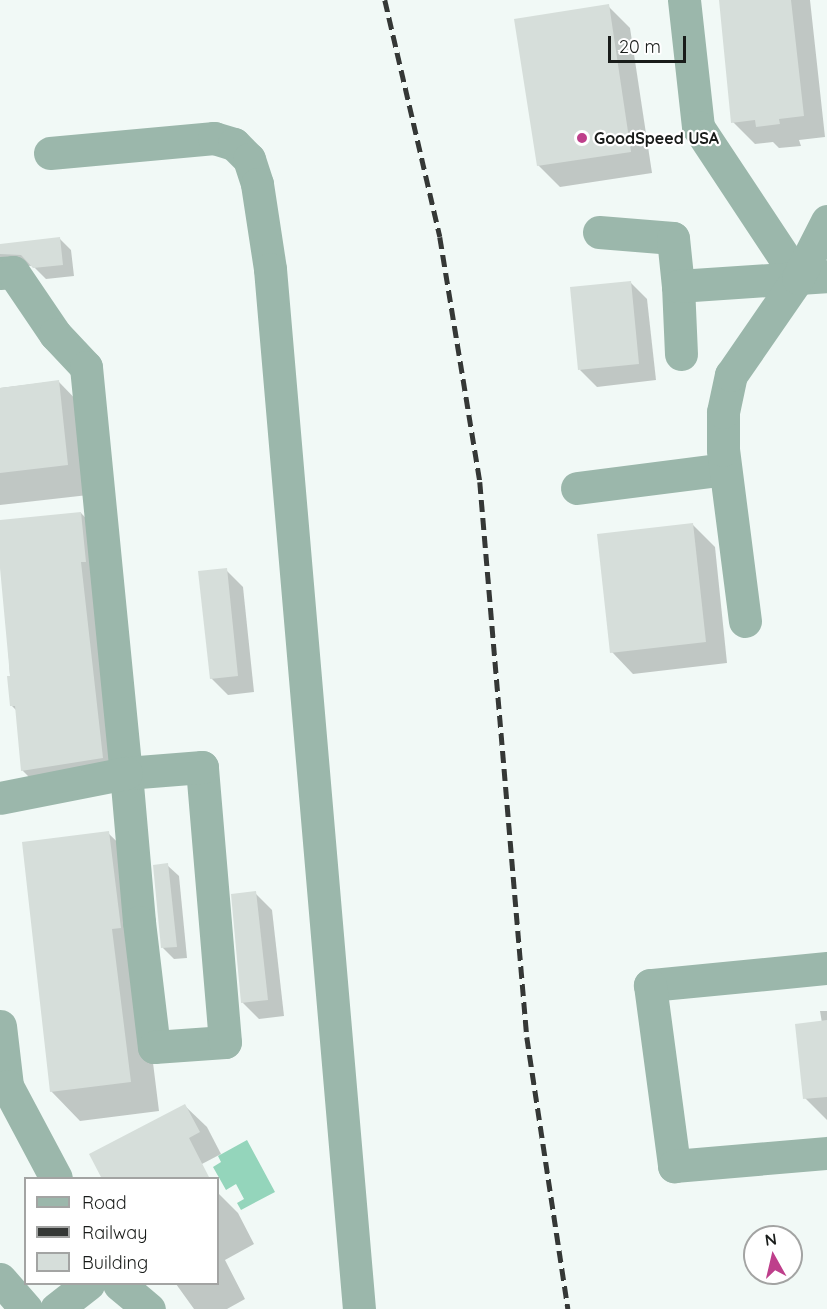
<!DOCTYPE html>
<html>
<head>
<meta charset="utf-8">
<style>
	body { margin:0 }
	#map { position:relative; width:827px; height:1309px; overflow:hidden; background:#f1f9f6; font-family:Quicksand,sans-serif }
	div>[style] { position:absolute }
	.water>* { inset:0; background:#94d5bb }
	.shadow>* { inset:0; background:#0003 }
	.building>* { inset:0; background:#d6deda }
	.minor>* { height:33px; margin:-16.5px; padding:0 16.5px; transform-origin:16.5px; border-radius:16.5px; background:#9bb7ab }
	.rail>* { height:4.5px; margin-top:-2.25px; transform-origin:0; background:repeating-linear-gradient(90deg,#353836 0 12px,transparent 0 18px) }
	.dots>* { width:16px; height:16px; translate:-50% -50%; box-sizing:border-box; border:3px solid #fff; border-radius:50% }
	span { translate:-50% -50%; white-space:nowrap; text-align:center; line-height:1.15; -webkit-text-stroke:4.5px #fff; paint-order:stroke }
	.poi-label { font-size:16px; color:#191c1a; font-weight:700 }
	.left { translate:0 -50%; text-align:left }
	.legend { position:absolute; left:24px; top:1177px; width:195px; height:108px; box-sizing:border-box; background:#fff; border:2px solid #a3a4a3; margin:0; padding:8px 10px; list-style:none; font-size:18px; color:#191c1a }
	.legend li { display:flex; align-items:center; gap:12px; height:30px }
	.legend b { width:30px; border:2px solid #a3a4a3 }
	.north { position:absolute; left:743px; top:1225px; width:60px; height:60px; box-sizing:border-box; background:#fff; border:2px solid #a3a4a3; border-radius:50%; rotate:352deg; font-size:16px; font-weight:700; line-height:24px; text-align:center; color:#191c1a }
	.north::after { content:''; display:block; margin:auto; width:21px; height:27px; background:#be3f8b; clip-path:polygon(50% 0,100% 100%,50% 72%,0 100%) }
	.scale { position:absolute; left:608px; top:36px; width:78px; height:27px; box-sizing:border-box; border:3px solid #191c1a; border-top:0; padding-left:8px; font-size:18px; line-height:21px; white-space:nowrap; color:#191c1a; -webkit-text-stroke:4px #fff; paint-order:stroke }
</style>
</head>
<body>
<div id="map">
	<div class="water">
		<i style="clip-path:polygon(247px 1140px,275px 1192px,241px 1210px,237px 1203px,244px 1199px,236px 1184px,226px 1190px,213px 1167px,221px 1162px,218px 1156px)"></i>
	</div>
	<div class="shadow">
		<i style="clip-path:polygon(721px 0,810px 0,825px 137px,799px 140px,801px 146px,779px 148px,773px 142px,755px 144px,733px 122px)"></i>
		<i style="clip-path:polygon(608px 6px,630px 28px,652px 173px,560px 187px,538px 165px)"></i>
		<i style="clip-path:polygon(60px 239px,71px 250px,74px 276px,46px 279px,33px 266px,11px 265px,0 269px,0 245px)"></i>
		<i style="clip-path:polygon(630px 282px,647px 299px,656px 380px,597px 387px,580px 370px)"></i>
		<i style="clip-path:polygon(58px 381px,87px 411px,97px 494px,0 505px,0 388px)"></i>
		<i style="clip-path:polygon(81px 513px,110px 543px,132px 787px,52px 800px,22px 770px,17px 711px,12px 706px,0 521px)"></i>
		<i style="clip-path:polygon(693px 525px,715px 547px,727px 663px,633px 674px,612px 652px)"></i>
		<i style="clip-path:polygon(226px 570px,243px 587px,254px 692px,228px 695px,211px 678px)"></i>
		<i style="clip-path:polygon(108px 833px,138px 862px,140px 958px,159px 1111px,80px 1121px,51px 1091px)"></i>
		<i style="clip-path:polygon(167px 865px,179px 876px,187px 958px,174px 959px,163px 948px)"></i>
		<i style="clip-path:polygon(255px 893px,272px 910px,284px 1016px,259px 1019px,242px 1002px)"></i>
		<i style="clip-path:polygon(820px 1011px,827px 1011px,827px 1120px,805px 1098px,822px 1023px)"></i>
		<i style="clip-path:polygon(185px 1106px,207px 1127px,221px 1154px,200px 1165px,103px 1178px)"></i>
		<i style="clip-path:polygon(218px 1193px,238px 1213px,254px 1244px,225px 1260px,245px 1299px,227px 1309px,194px 1309px,176px 1284px,218px 1284px)"></i>
	</div>
	<div class="building">
		<i style="clip-path:polygon(719px 0,791px 0,804px 116px,779px 119px,780px 124px,756px 127px,755px 120px,731px 123px)"></i>
		<i style="clip-path:polygon(609px 4px,631px 152px,537px 166px,514px 19px)"></i>
		<i style="clip-path:polygon(60px 237px,63px 265px,33px 268px,21px 255px,0 254px,0 244px)"></i>
		<i style="clip-path:polygon(631px 281px,639px 364px,578px 370px,570px 287px)"></i>
		<i style="clip-path:polygon(59px 380px,68px 465px,0 473px,0 388px)"></i>
		<i style="clip-path:polygon(81px 512px,86px 562px,81px 562px,103px 758px,21px 771px,15px 706px,10px 706px,7px 676px,10px 676px,0 568px,0 520px)"></i>
		<i style="clip-path:polygon(693px 523px,706px 642px,610px 653px,597px 534px)"></i>
		<i style="clip-path:polygon(227px 568px,238px 676px,210px 679px,198px 571px)"></i>
		<i style="clip-path:polygon(109px 831px,121px 928px,112px 929px,131px 1082px,50px 1092px,22px 842px)"></i>
		<i style="clip-path:polygon(168px 863px,177px 947px,161px 948px,153px 865px)"></i>
		<i style="clip-path:polygon(256px 891px,268px 1000px,241px 1003px,231px 894px)"></i>
		<i style="clip-path:polygon(827px 1020px,827px 1097px,803px 1099px,795px 1024px)"></i>
		<i style="clip-path:polygon(185px 1104px,200px 1132px,189px 1138px,210px 1179px,102px 1179px,89px 1154px)"></i>
	</div>
	<div class="minor">
		<i style="left:684px;top:0;width:128px;rotate:83.7deg"></i>
		<i style="left:698px;top:127px;width:181px;rotate:56.5deg"></i>
		<i style="left:50px;top:153px;width:165px;rotate:-5.2deg"></i>
		<i style="left:214px;top:138px;width:21px;rotate:17deg"></i>
		<i style="left:234px;top:144px;width:21px;rotate:45deg"></i>
		<i style="left:249px;top:159px;width:26px;rotate:72deg"></i>
		<i style="left:257px;top:184px;width:86px;rotate:81.3deg"></i>
		<i style="left:270px;top:269px;width:1044px;rotate:85.11deg"></i>
		<i style="left:599px;top:232px;width:74px;rotate:4.6deg"></i>
		<i style="left:673px;top:238px;width:48px;rotate:84.1deg"></i>
		<i style="left:0;top:273px;width:13px;rotate:-4deg"></i>
		<i style="left:13px;top:272px;width:75px;rotate:55.9deg"></i>
		<i style="left:55px;top:334px;width:45px;rotate:46.8deg"></i>
		<i style="left:86px;top:367px;width:408px;rotate:84.4deg"></i>
		<i style="left:126px;top:773px;width:150px;rotate:85deg"></i>
		<i style="left:139px;top:922px;width:126px;rotate:83.2deg"></i>
		<i style="left:154px;top:1047px;width:71px;rotate:-4deg"></i>
		<i style="left:225px;top:1042px;width:276px;rotate:-94.8deg"></i>
		<i style="left:202px;top:767px;width:76px;rotate:175.5deg"></i>
		<i style="left:126px;top:773px;width:128px;rotate:168.8deg"></i>
		<i style="left:681px;top:354px;width:68px;rotate:-92.5deg"></i>
		<i style="left:678px;top:286px;width:149px;rotate:-3.8deg"></i>
		<i style="left:577px;top:488px;width:149px;rotate:-7.3deg"></i>
		<i style="left:745px;top:621px;width:172px;rotate:-97.3deg"></i>
		<i style="left:723px;top:450px;width:38px;rotate:-90deg"></i>
		<i style="left:723px;top:412px;width:38px;rotate:-78deg"></i>
		<i style="left:731px;top:375px;width:118px;rotate:-55.4deg"></i>
		<i style="left:798px;top:278px;width:64px;rotate:-63deg"></i>
		<i style="left:827px;top:968px;width:178px;rotate:174.5deg"></i>
		<i style="left:650px;top:985px;width:183px;rotate:82.4deg"></i>
		<i style="left:674px;top:1166px;width:154px;rotate:-4.9deg"></i>
		<i style="left:0;top:1026px;width:60px;rotate:83.3deg"></i>
		<i style="left:7px;top:1086px;width:104px;rotate:62deg"></i>
		<i style="left:0;top:1279px;width:40px;rotate:49deg"></i>
		<i style="left:119px;top:1284px;width:39px;rotate:40deg"></i>
		<i style="left:56px;top:1309px;width:41px;rotate:-38deg"></i>
	</div>
	<div class="rail">
		<i style="left:385px;top:0;width:243px;rotate:76.9deg"></i>
		<i style="left:440px;top:237px;width:248px;rotate:80.7deg"></i>
		<i style="left:480px;top:482px;width:557px;rotate:85.16deg"></i>
		<i style="left:527px;top:1037px;width:275px;rotate:81.4deg"></i>
	</div>
	<div class="dots">
		<i style="left:582px;top:138px;background:#be3f8b"></i>
	</div>
	<div class="poi-label">
		<span class="left" style="left:594px;top:138px">GoodSpeed USA</span>
	</div>
	<ul class="legend">
	<li><b style="height:8px;background:#9bb7ab"></b>Road</li>
	<li><b style="height:8px;background:#353836"></b>Railway</li>
	<li><b style="height:16px;background:#d6deda"></b>Building</li>
	</ul>
	<div class="north">N</div>
	<div class="scale">20 m</div>
</div>
</body>
</html>
